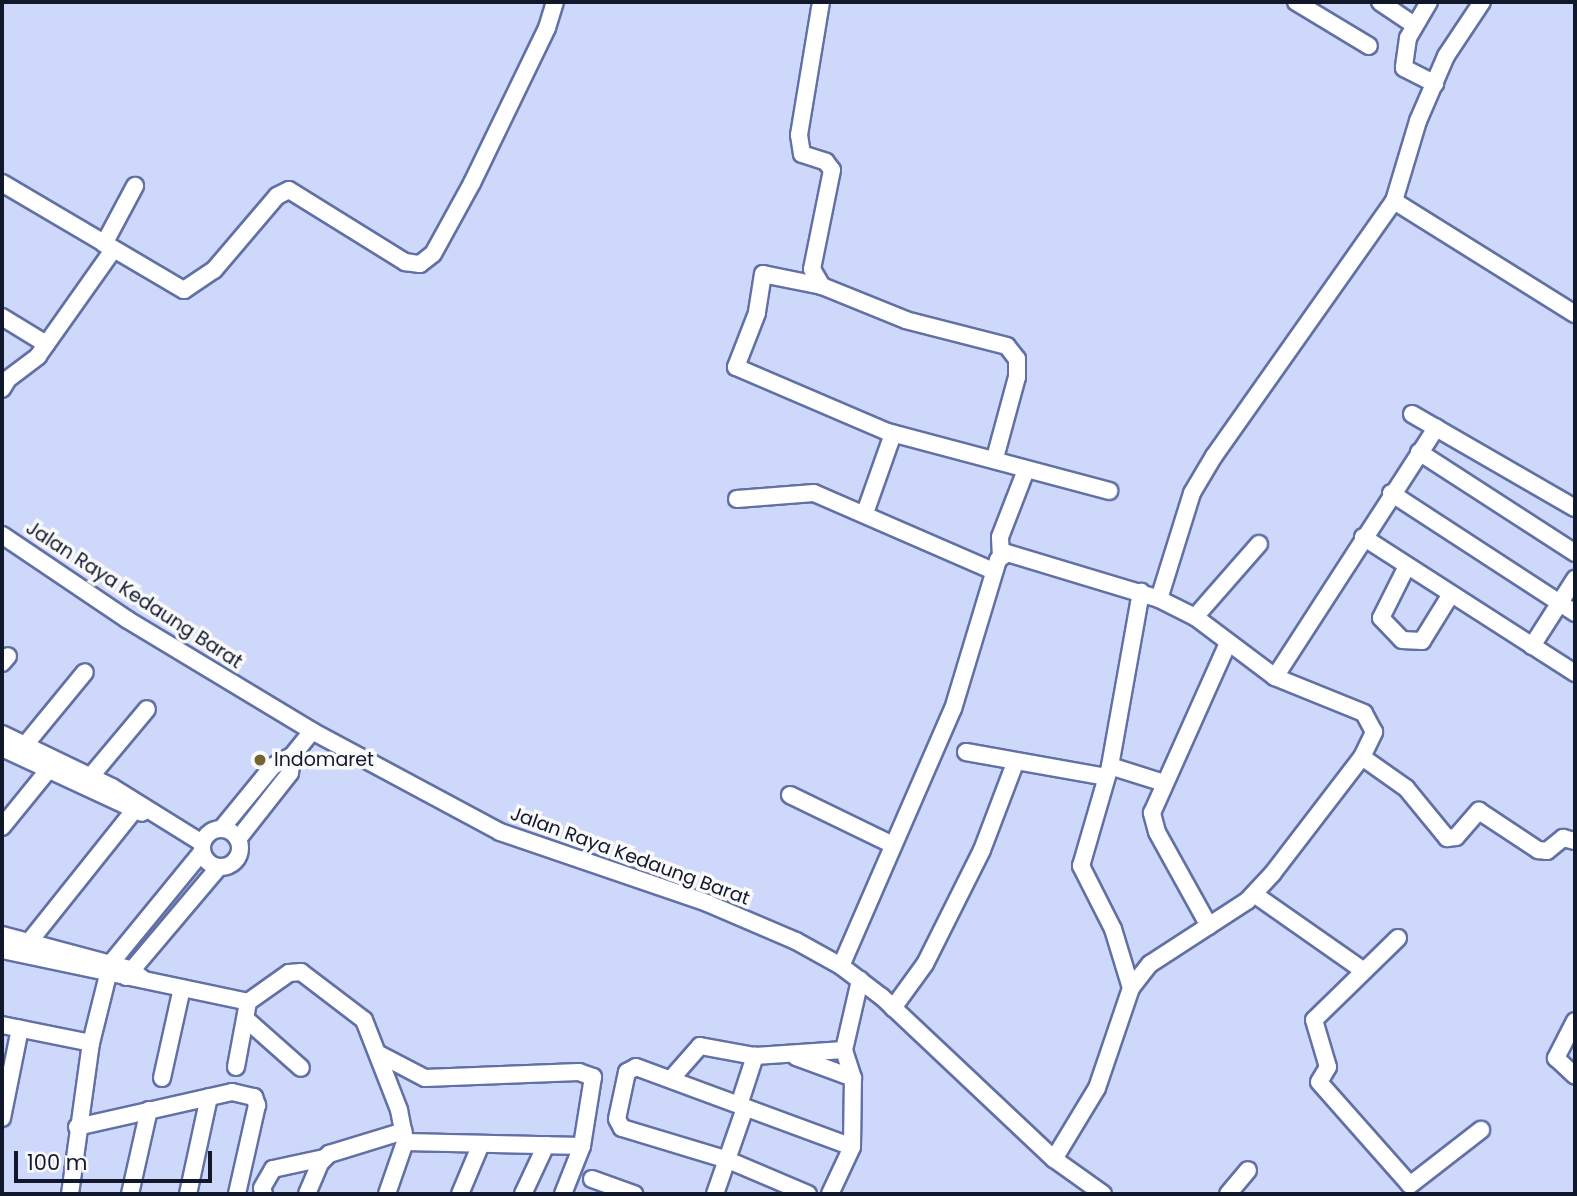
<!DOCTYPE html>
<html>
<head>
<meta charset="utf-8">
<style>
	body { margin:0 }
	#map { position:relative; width:1577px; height:1196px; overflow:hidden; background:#cdd8fb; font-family:Poppins,sans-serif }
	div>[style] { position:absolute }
	.roads { filter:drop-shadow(2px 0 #6271a5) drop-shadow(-2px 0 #6271a5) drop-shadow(0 2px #6271a5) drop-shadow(0 -2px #6271a5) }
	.minor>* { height:16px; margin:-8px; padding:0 8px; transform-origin:8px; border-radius:8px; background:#fff }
	.minor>.ring { margin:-8px; padding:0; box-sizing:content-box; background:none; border:16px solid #fff; border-radius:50% }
	.dots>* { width:19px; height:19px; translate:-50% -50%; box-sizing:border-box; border:4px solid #fafafa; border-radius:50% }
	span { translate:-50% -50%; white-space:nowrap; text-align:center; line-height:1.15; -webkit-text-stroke:7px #fafafa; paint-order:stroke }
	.street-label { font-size:19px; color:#12182c }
	.poi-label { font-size:19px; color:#12182c }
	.left { translate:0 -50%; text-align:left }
	.frame { position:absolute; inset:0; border:4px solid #12182c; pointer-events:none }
	.scale { position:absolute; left:14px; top:1151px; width:198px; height:32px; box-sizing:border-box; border:4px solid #12182c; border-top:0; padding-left:9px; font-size:21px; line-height:24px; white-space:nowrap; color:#12182c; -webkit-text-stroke:5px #fafafa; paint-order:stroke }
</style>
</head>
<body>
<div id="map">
	<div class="roads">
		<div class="minor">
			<i style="left:821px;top:2px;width:135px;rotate:99.4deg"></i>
			<i style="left:799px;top:135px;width:19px;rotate:81deg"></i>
			<i style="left:802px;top:154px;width:25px;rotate:18deg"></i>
			<i style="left:826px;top:162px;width:10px;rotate:53deg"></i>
			<i style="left:832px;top:170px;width:101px;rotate:101.4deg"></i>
			<i style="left:812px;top:269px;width:20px;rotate:60deg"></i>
			<i style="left:1296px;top:2px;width:85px;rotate:31.1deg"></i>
			<i style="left:1380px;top:2px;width:40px;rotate:34deg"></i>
			<i style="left:1429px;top:2px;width:42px;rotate:120.3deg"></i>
			<i style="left:1408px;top:38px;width:30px;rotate:98deg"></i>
			<i style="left:1404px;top:68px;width:35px;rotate:27deg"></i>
			<i style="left:2px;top:183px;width:211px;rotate:30.5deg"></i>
			<i style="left:184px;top:290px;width:36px;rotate:-34deg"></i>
			<i style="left:214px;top:270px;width:97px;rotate:-49.6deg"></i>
			<i style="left:277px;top:196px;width:13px;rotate:-27deg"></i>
			<i style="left:289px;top:190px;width:137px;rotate:31.8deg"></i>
			<i style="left:405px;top:262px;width:15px;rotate:8deg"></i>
			<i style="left:420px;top:264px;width:16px;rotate:-38deg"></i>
			<i style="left:433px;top:254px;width:81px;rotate:-61.2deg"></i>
			<i style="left:472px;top:183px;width:172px;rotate:-64.2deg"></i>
			<i style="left:547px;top:28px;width:27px;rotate:-73deg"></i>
			<i style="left:1394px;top:201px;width:84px;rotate:-73.3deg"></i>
			<i style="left:1418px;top:121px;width:71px;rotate:-66.7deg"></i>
			<i style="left:1446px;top:56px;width:65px;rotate:-56.3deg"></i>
			<i style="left:104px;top:244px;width:66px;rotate:-61.9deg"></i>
			<i style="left:2px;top:317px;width:52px;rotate:31.5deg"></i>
			<i style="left:2px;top:389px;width:12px;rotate:-59deg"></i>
			<i style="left:8px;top:379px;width:38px;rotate:-37deg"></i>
			<i style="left:38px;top:356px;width:130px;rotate:-54.7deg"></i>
			<i style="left:1412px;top:414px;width:188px;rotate:30deg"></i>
			<i style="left:1419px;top:452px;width:186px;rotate:32.9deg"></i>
			<i style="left:995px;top:458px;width:84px;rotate:-74.8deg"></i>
			<i style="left:1017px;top:377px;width:18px;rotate:-90deg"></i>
			<i style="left:1017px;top:359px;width:16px;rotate:-128deg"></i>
			<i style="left:1007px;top:346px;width:104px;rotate:-165.6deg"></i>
			<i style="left:906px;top:320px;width:91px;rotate:-158deg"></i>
			<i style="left:822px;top:286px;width:60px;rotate:-168.5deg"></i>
			<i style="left:763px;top:274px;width:39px;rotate:99deg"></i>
			<i style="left:757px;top:313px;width:58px;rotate:111.3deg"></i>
			<i style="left:736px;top:367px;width:165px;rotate:23.2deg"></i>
			<i style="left:888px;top:432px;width:229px;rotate:14.9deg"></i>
			<i style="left:1391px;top:493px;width:220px;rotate:33.1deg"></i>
			<i style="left:737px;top:499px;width:77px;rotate:-4.5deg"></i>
			<i style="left:814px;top:493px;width:195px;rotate:23.5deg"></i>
			<i style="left:865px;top:513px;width:84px;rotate:-70.5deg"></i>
			<i style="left:2px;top:535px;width:152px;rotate:34deg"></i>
			<i style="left:128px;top:620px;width:215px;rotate:31.1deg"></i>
			<i style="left:312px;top:731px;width:213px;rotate:28.2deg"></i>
			<i style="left:500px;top:832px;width:219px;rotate:18.9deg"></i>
			<i style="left:707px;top:903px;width:97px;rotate:23.1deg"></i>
			<i style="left:796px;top:941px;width:51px;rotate:29.1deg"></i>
			<i style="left:841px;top:966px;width:51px;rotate:37.1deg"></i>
			<i style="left:882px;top:997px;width:236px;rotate:43.3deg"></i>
			<i style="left:1054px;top:1159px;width:60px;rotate:35.5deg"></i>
			<i style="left:1363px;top:537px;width:252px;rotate:32.7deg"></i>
			<i style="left:1001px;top:557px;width:20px;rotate:-93deg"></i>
			<i style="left:1000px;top:537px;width:72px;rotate:-68.8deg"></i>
			<i style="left:1407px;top:566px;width:58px;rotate:116.6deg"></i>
			<i style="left:1381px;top:618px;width:30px;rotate:46deg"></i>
			<i style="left:1402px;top:640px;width:20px;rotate:3deg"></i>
			<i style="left:1422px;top:641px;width:55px;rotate:-58.3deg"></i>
			<i style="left:1195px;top:617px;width:97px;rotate:-48.8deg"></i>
			<i style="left:1532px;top:646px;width:80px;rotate:-57.3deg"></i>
			<i style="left:2px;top:663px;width:9px;rotate:-49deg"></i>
			<i style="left:1275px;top:677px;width:297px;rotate:-57.1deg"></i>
			<i style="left:2px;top:734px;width:122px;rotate:25.7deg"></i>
			<i style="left:112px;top:787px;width:106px;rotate:31.9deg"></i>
			<i style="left:25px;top:745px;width:94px;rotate:-50.6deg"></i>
			<i style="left:2px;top:748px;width:154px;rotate:24.9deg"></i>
			<i style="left:966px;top:752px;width:142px;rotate:10.1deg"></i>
			<i style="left:1362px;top:757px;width:54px;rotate:35.2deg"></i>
			<i style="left:1406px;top:788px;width:65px;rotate:50.6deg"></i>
			<i style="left:1447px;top:838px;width:9px;rotate:-6deg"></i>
			<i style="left:1456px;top:837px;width:35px;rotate:-49deg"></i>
			<i style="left:1479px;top:811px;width:71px;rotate:33.5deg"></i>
			<i style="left:1538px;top:850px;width:9px;rotate:6deg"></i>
			<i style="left:1547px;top:851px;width:21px;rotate:-39deg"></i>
			<i style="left:1563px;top:838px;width:12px;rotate:14deg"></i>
			<i style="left:1110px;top:766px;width:57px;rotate:17.5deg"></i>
			<i style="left:91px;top:776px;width:87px;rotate:-50.1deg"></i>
			<i style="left:790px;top:795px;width:112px;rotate:25.9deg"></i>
			<i style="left:2px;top:827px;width:82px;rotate:-50.9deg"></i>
			<i style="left:222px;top:828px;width:80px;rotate:-50.6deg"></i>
			<i style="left:273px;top:766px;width:21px;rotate:-28deg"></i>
			<i style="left:292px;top:756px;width:32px;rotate:-51deg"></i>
			<i class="ring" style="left:202px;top:829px;width:22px;height:22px"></i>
			<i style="left:238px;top:839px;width:84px;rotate:-51.8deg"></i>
			<i style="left:290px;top:773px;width:17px;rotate:-83deg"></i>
			<i style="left:1254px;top:894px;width:134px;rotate:35deg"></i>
			<i style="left:1209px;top:926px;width:107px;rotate:-119deg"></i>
			<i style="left:1157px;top:832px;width:20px;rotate:-105deg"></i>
			<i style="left:1152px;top:813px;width:184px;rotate:-65.9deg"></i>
			<i style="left:2px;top:935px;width:132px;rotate:14.9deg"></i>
			<i style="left:130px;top:969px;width:15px;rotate:37deg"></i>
			<i style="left:1398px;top:938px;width:117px;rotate:135.7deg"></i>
			<i style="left:1314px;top:1020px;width:49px;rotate:73.4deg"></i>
			<i style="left:1328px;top:1067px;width:17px;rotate:121deg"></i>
			<i style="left:1319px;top:1082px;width:137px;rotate:48.5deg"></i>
			<i style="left:1410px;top:1185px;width:90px;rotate:-37.8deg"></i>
			<i style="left:29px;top:942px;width:176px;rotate:-51.4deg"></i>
			<i style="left:2px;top:950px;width:251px;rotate:11.9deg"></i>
			<i style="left:841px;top:966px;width:280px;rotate:-66.5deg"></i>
			<i style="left:953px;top:709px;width:156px;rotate:-73.2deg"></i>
			<i style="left:998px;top:560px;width:11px;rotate:-38deg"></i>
			<i style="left:1007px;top:553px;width:159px;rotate:16.8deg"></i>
			<i style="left:126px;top:977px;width:144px;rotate:-49.8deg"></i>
			<i style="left:1131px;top:988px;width:62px;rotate:-107deg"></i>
			<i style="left:1113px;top:929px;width:71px;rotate:-116.9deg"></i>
			<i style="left:1081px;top:866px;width:104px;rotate:-73.8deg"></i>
			<i style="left:1110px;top:766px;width:177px;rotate:-79.9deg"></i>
			<i style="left:893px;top:1008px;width:54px;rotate:-54deg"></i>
			<i style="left:925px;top:964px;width:127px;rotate:-63.4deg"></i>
			<i style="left:982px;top:850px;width:93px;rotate:-69.2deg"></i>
			<i style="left:247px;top:1020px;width:72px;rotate:41.6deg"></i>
			<i style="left:1575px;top:1021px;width:42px;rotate:117.2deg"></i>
			<i style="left:1556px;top:1058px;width:26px;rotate:43deg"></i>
			<i style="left:2px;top:1025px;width:91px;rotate:11.4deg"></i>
			<i style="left:379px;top:1054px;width:52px;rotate:27.6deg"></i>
			<i style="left:425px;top:1078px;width:154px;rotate:-2.2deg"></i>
			<i style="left:579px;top:1072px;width:15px;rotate:20deg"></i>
			<i style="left:593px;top:1077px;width:70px;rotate:99.1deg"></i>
			<i style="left:582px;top:1146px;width:52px;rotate:111.6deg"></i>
			<i style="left:796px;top:1057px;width:61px;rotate:20.2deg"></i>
			<i style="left:236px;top:1067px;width:66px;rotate:-79.5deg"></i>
			<i style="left:248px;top:1002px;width:50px;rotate:-35.3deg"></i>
			<i style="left:289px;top:973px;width:12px;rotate:-5deg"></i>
			<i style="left:301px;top:972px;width:79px;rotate:37.3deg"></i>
			<i style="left:364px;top:1020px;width:97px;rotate:68.7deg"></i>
			<i style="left:399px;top:1110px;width:33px;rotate:79deg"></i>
			<i style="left:405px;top:1142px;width:55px;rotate:109.1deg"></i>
			<i style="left:162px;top:1078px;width:92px;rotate:-77.5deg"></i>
			<i style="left:671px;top:1079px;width:44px;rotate:-48.7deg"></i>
			<i style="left:700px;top:1046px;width:56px;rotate:10.3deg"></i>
			<i style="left:755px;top:1056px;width:89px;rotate:-3.9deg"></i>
			<i style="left:739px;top:1105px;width:52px;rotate:-71.9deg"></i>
			<i style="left:2px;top:1118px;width:91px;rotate:-78.6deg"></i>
			<i style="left:77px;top:1127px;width:159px;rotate:-12.7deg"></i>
			<i style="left:232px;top:1092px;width:23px;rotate:13deg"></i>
			<i style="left:254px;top:1097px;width:9px;rotate:69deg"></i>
			<i style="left:257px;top:1105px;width:91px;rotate:102.7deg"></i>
			<i style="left:405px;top:1142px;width:177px;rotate:1.3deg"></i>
			<i style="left:1054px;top:1159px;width:83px;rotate:-58.8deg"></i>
			<i style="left:1097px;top:1088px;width:106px;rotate:-71.2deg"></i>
			<i style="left:1131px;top:988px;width:31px;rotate:-52deg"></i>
			<i style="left:1150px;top:964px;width:116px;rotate:-33deg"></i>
			<i style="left:1247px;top:901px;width:38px;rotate:-47deg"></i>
			<i style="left:1273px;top:873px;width:146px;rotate:-52.5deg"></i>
			<i style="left:1362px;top:757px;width:28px;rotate:-64deg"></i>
			<i style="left:1374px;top:732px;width:21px;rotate:-118deg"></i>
			<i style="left:1364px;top:713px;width:96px;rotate:-158deg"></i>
			<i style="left:1275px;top:677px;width:100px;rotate:-143.1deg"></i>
			<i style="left:1195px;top:617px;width:40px;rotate:-153.4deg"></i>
			<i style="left:1159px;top:599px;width:111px;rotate:-72.7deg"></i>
			<i style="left:1192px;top:493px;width:43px;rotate:-59.3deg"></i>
			<i style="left:1214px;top:456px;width:312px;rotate:-54.8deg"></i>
			<i style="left:1394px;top:201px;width:213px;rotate:32deg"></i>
			<i style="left:592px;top:1179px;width:45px;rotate:19.7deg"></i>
			<i style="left:70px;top:1194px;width:152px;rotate:-82.1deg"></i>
			<i style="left:91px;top:1043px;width:82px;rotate:-76deg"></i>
			<i style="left:111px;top:963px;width:144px;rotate:-50.7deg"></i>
			<i style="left:130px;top:1194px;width:86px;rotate:-77.3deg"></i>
			<i style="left:188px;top:1194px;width:99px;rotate:-77.8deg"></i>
			<i style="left:264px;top:1194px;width:6px;rotate:-108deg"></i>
			<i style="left:262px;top:1188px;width:22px;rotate:-60deg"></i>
			<i style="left:273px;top:1169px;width:52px;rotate:-12.2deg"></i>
			<i style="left:307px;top:1194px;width:34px;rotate:-67deg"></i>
			<i style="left:320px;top:1163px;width:13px;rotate:-45deg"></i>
			<i style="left:329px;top:1154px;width:78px;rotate:-17deg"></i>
			<i style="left:460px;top:1194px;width:54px;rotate:-67.2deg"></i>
			<i style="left:523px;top:1194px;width:54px;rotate:-64.9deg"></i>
			<i style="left:715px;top:1194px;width:91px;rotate:-70.8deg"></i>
			<i style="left:808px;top:1194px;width:87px;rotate:-157deg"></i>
			<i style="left:728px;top:1160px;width:111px;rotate:-163.2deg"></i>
			<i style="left:622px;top:1128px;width:10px;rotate:-119deg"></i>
			<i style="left:617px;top:1119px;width:48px;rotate:-78deg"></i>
			<i style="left:627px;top:1072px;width:10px;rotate:-29deg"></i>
			<i style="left:636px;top:1067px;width:230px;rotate:20.3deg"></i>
			<i style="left:830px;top:1194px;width:52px;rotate:-64.9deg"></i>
			<i style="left:852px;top:1147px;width:69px;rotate:-89.2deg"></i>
			<i style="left:853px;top:1078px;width:29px;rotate:-108deg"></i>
			<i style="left:844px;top:1050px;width:72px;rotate:-77.1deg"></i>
			<i style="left:1228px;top:1194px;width:31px;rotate:-50deg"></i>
		</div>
	</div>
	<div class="dots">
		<i style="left:260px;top:760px;background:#746432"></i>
	</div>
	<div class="street-label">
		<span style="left:134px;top:595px;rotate:33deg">Jalan Raya Kedaung Barat</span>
		<span style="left:630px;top:856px;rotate:20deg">Jalan Raya Kedaung Barat</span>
	</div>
	<div class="poi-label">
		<span class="left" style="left:274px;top:760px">Indomaret</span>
	</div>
	<div class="frame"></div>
	<div class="scale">100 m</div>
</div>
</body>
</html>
